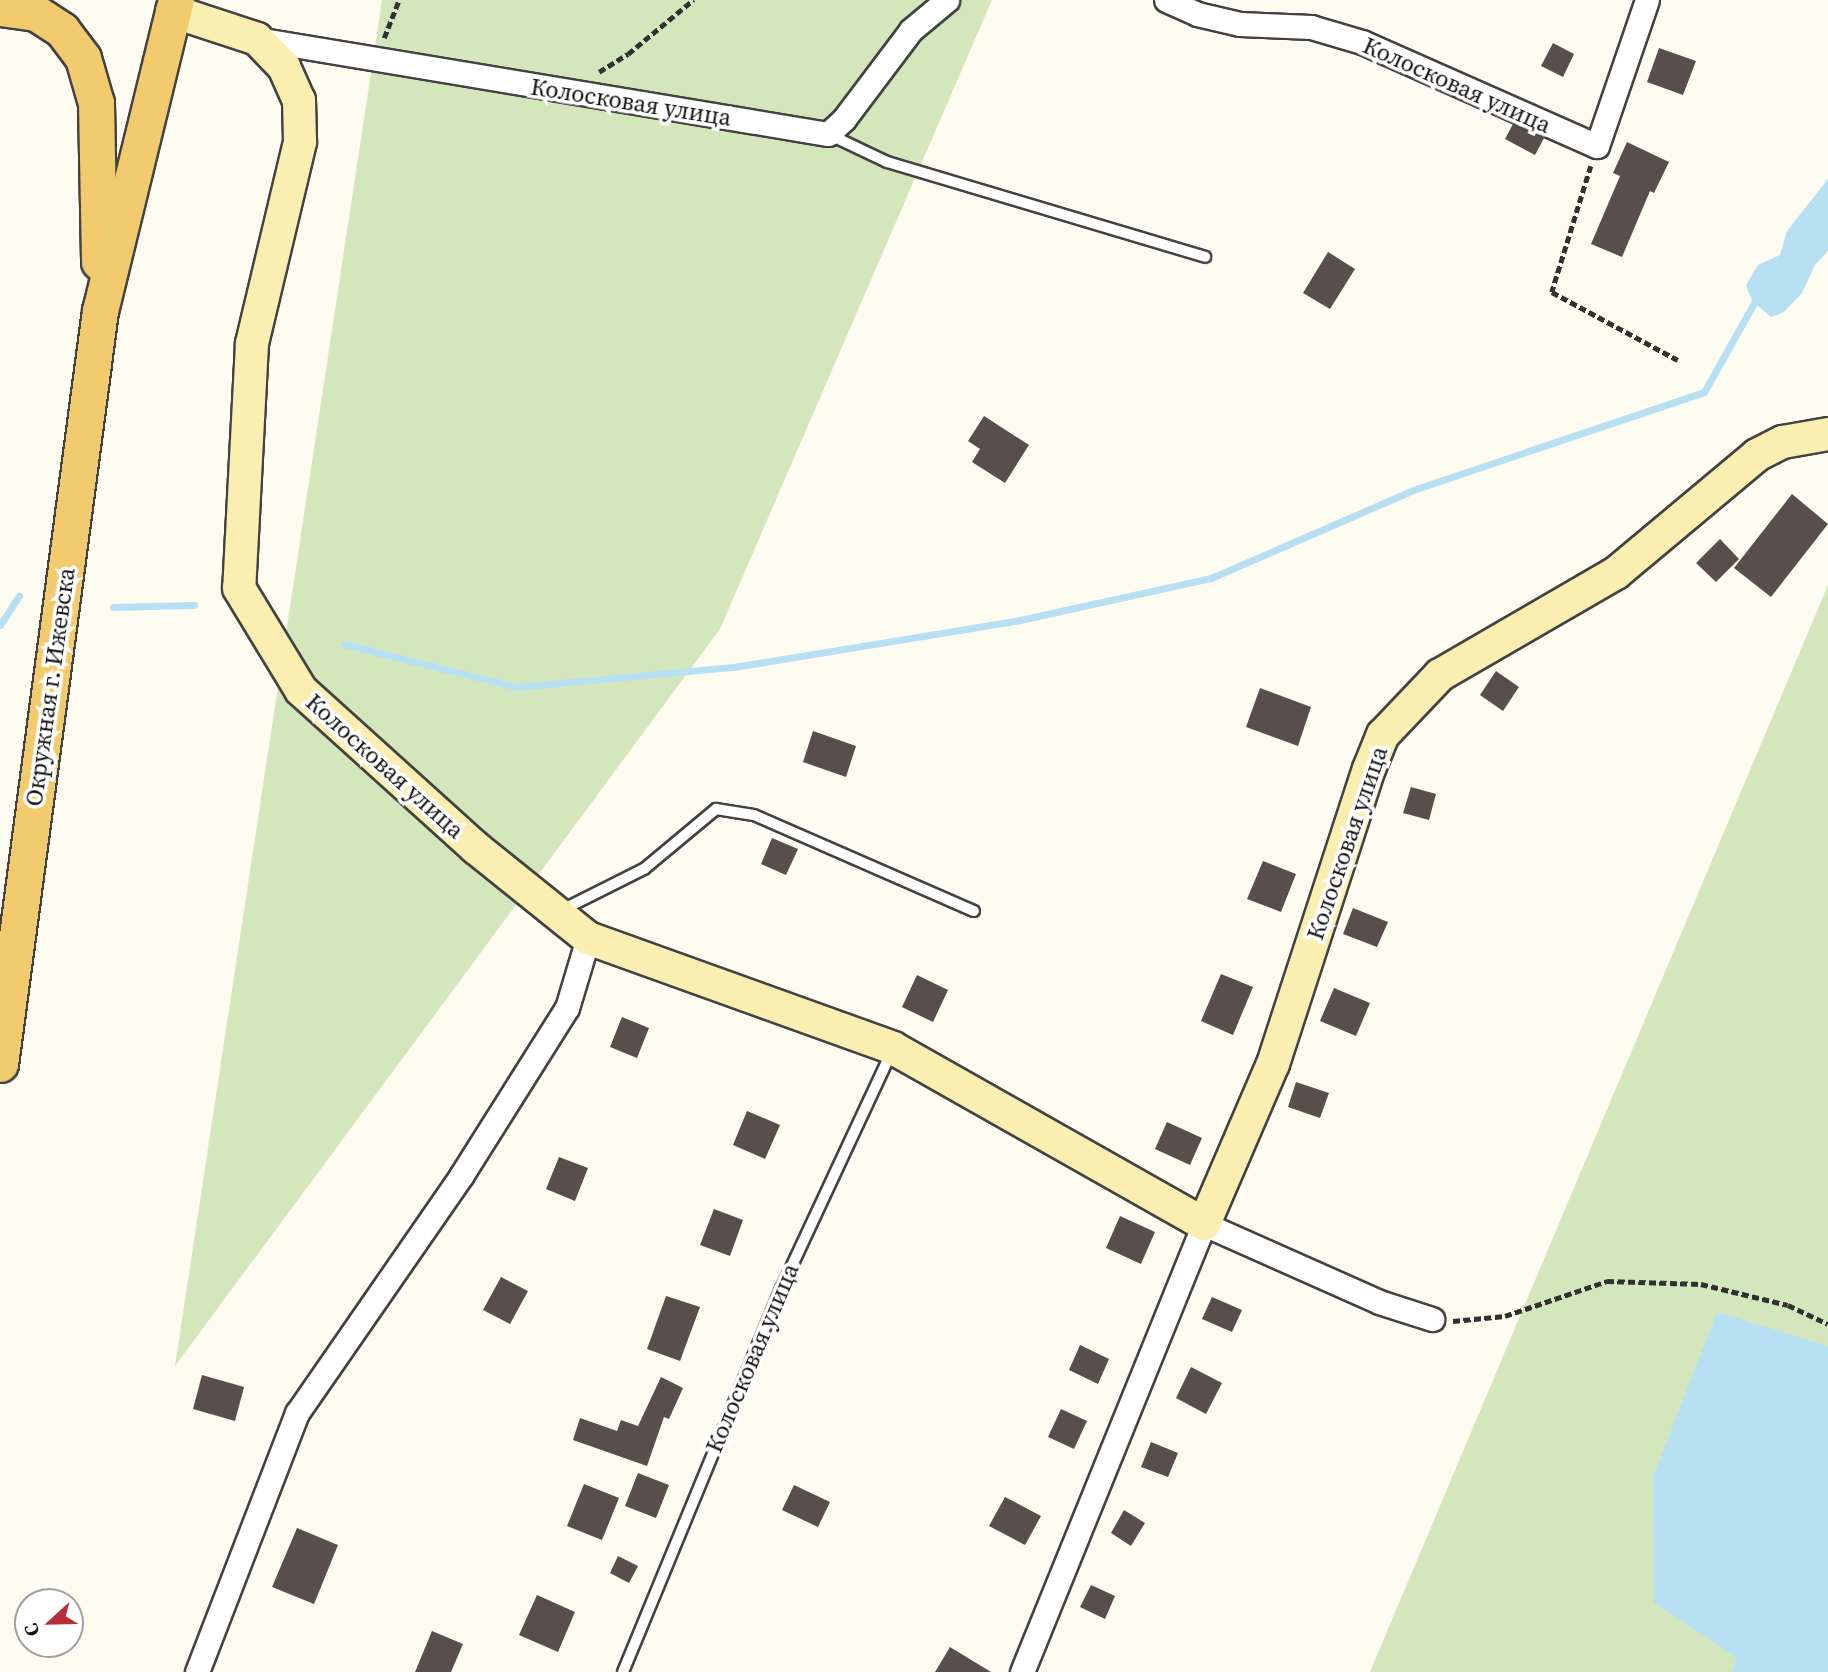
<!DOCTYPE html>
<html>
<head>
<meta charset="utf-8">
<style>
	body { margin:0 }
	#map { position:relative; width:1828px; height:1672px; overflow:hidden; background:#fefbf1; font-family:"Source Serif 4",serif }
	div>[style] { position:absolute }
	.green>* { inset:0; background:#d4e7bc }
	.water>* { inset:0; background:#b8e0f3 }
	.stream>* { height:7px; margin:-3.5px; padding:0 3.5px; transform-origin:3.5px; border-radius:3.5px; background:#b8e0f3 }
	.building>* { inset:0; background:#574f4b }
	.path>* { height:4.5px; margin-top:-2.25px; transform-origin:0; background:repeating-linear-gradient(90deg,#313131 0 7px,transparent 0 10.5px) }
	.roads { filter:drop-shadow(2px 0 #424242) drop-shadow(-2px 0 #424242) drop-shadow(0 2px #424242) drop-shadow(0 -2px #424242) }
	.lane>* { height:10px; margin:-5px; padding:0 5px; transform-origin:5px; border-radius:5px; background:#fff }
	.street>* { height:23px; margin:-11.5px; padding:0 11.5px; transform-origin:11.5px; border-radius:11.5px; background:#fff }
	.secondary>* { height:32px; margin:-16px; padding:0 16px; transform-origin:16px; border-radius:16px; background:#faefb0 }
	.primary>* { height:35px; margin:-17.5px; padding:0 17.5px; transform-origin:17.5px; border-radius:17.5px; background:#f1cb6e }
	span { translate:-50% -50%; white-space:nowrap; text-align:center; line-height:1.15; -webkit-text-stroke:7px #fff; paint-order:stroke }
	.street-label { font-size:24px; color:#0f0f0f }
	.north { position:absolute; left:14px; top:1588px; width:70px; height:70px; box-sizing:border-box; background:#fff; border:2px solid #9f9f9f; border-radius:50%; rotate:248deg; font-size:19px; font-weight:700; line-height:28px; text-align:center; color:#0f0f0f }
	.north::after { content:''; display:block; margin:auto; width:24px; height:32px; background:#b72e3b; clip-path:polygon(50% 0,100% 100%,50% 72%,0 100%) }
</style>
</head>
<body>
<div id="map">
	<div class="green">
		<i style="clip-path:polygon(382px 0,992px 0,720px 629px,175px 1366px)"></i>
		<i style="clip-path:polygon(1828px 585px,1828px 1672px,1370px 1672px)"></i>
	</div>
	<div class="water">
		<i style="clip-path:polygon(1828px 179px,1828px 251px,1815px 265px,1802px 293px,1784px 312px,1771px 317px,1752px 301px,1746px 285px,1758px 265px,1780px 255px,1787px 231px)"></i>
		<i style="clip-path:polygon(1717px 1312px,1828px 1346px,1828px 1672px,1731px 1672px,1737px 1658px,1654px 1603px,1653px 1477px)"></i>
	</div>
	<div class="stream">
		<i style="left:113px;top:607px;width:81px;rotate:-1.4deg"></i>
		<i style="left:0;top:625px;width:35px;rotate:-57deg"></i>
		<i style="left:344px;top:644px;width:178px;rotate:14deg"></i>
		<i style="left:517px;top:687px;width:218px;rotate:-5.3deg"></i>
		<i style="left:734px;top:667px;width:290px;rotate:-9.3deg"></i>
		<i style="left:1020px;top:620px;width:196px;rotate:-12.4deg"></i>
		<i style="left:1211px;top:578px;width:220px;rotate:-23.5deg"></i>
		<i style="left:1413px;top:490px;width:307px;rotate:-18.6deg"></i>
		<i style="left:1704px;top:392px;width:112px;rotate:-60.7deg"></i>
	</div>
	<div class="building">
		<i style="clip-path:polygon(1553px 43px,1574px 54px,1563px 77px,1541px 66px)"></i>
		<i style="clip-path:polygon(1659px 48px,1696px 61px,1683px 95px,1647px 82px)"></i>
		<i style="clip-path:polygon(1513px 124px,1544px 138px,1535px 155px,1505px 139px)"></i>
		<i style="clip-path:polygon(1627px 142px,1669px 162px,1654px 193px,1650px 191px,1622px 257px,1591px 244px,1620px 176px,1613px 173px)"></i>
		<i style="clip-path:polygon(1328px 252px,1355px 269px,1330px 309px,1303px 293px)"></i>
		<i style="clip-path:polygon(984px 416px,1029px 445px,1005px 483px,972px 462px,980px 449px,968px 441px)"></i>
		<i style="clip-path:polygon(1792px 494px,1828px 524px,1771px 597px,1734px 568px)"></i>
		<i style="clip-path:polygon(1720px 539px,1739px 559px,1716px 582px,1696px 563px)"></i>
		<i style="clip-path:polygon(1496px 671px,1519px 687px,1503px 711px,1480px 695px)"></i>
		<i style="clip-path:polygon(1260px 688px,1311px 707px,1298px 746px,1246px 727px)"></i>
		<i style="clip-path:polygon(813px 731px,856px 746px,846px 777px,803px 762px)"></i>
		<i style="clip-path:polygon(1411px 787px,1436px 794px,1429px 820px,1403px 813px)"></i>
		<i style="clip-path:polygon(772px 838px,798px 849px,786px 875px,761px 864px)"></i>
		<i style="clip-path:polygon(1263px 861px,1296px 874px,1281px 912px,1247px 899px)"></i>
		<i style="clip-path:polygon(1353px 908px,1388px 922px,1377px 947px,1343px 934px)"></i>
		<i style="clip-path:polygon(1221px 974px,1253px 987px,1233px 1035px,1201px 1021px)"></i>
		<i style="clip-path:polygon(917px 975px,948px 990px,933px 1022px,902px 1007px)"></i>
		<i style="clip-path:polygon(1334px 988px,1370px 1003px,1356px 1036px,1320px 1021px)"></i>
		<i style="clip-path:polygon(622px 1017px,649px 1028px,637px 1058px,610px 1047px)"></i>
		<i style="clip-path:polygon(1296px 1082px,1329px 1093px,1320px 1118px,1288px 1107px)"></i>
		<i style="clip-path:polygon(747px 1111px,780px 1125px,765px 1159px,733px 1145px)"></i>
		<i style="clip-path:polygon(1167px 1122px,1202px 1138px,1190px 1165px,1155px 1149px)"></i>
		<i style="clip-path:polygon(559px 1157px,588px 1168px,575px 1201px,546px 1189px)"></i>
		<i style="clip-path:polygon(714px 1209px,743px 1220px,730px 1256px,700px 1245px)"></i>
		<i style="clip-path:polygon(1120px 1216px,1155px 1232px,1141px 1264px,1106px 1248px)"></i>
		<i style="clip-path:polygon(501px 1277px,528px 1291px,510px 1324px,483px 1310px)"></i>
		<i style="clip-path:polygon(666px 1296px,700px 1307px,680px 1361px,647px 1349px)"></i>
		<i style="clip-path:polygon(1212px 1297px,1242px 1310px,1232px 1332px,1202px 1319px)"></i>
		<i style="clip-path:polygon(1080px 1345px,1109px 1359px,1098px 1384px,1069px 1370px)"></i>
		<i style="clip-path:polygon(1191px 1367px,1222px 1383px,1206px 1414px,1176px 1398px)"></i>
		<i style="clip-path:polygon(202px 1375px,244px 1387px,235px 1421px,193px 1409px)"></i>
		<i style="clip-path:polygon(661px 1377px,683px 1388px,669px 1419px,664px 1417px,647px 1466px,573px 1440px,580px 1418px,617px 1431px,621px 1420px,638px 1426px)"></i>
		<i style="clip-path:polygon(1061px 1409px,1087px 1421px,1074px 1449px,1048px 1437px)"></i>
		<i style="clip-path:polygon(1151px 1442px,1178px 1453px,1168px 1477px,1141px 1467px)"></i>
		<i style="clip-path:polygon(638px 1473px,669px 1485px,656px 1518px,625px 1506px)"></i>
		<i style="clip-path:polygon(584px 1484px,619px 1498px,602px 1540px,567px 1526px)"></i>
		<i style="clip-path:polygon(794px 1485px,830px 1502px,818px 1527px,782px 1510px)"></i>
		<i style="clip-path:polygon(1005px 1497px,1041px 1516px,1025px 1545px,989px 1526px)"></i>
		<i style="clip-path:polygon(1124px 1510px,1145px 1523px,1131px 1546px,1111px 1533px)"></i>
		<i style="clip-path:polygon(297px 1528px,338px 1545px,314px 1604px,272px 1587px)"></i>
		<i style="clip-path:polygon(618px 1556px,638px 1566px,629px 1583px,610px 1573px)"></i>
		<i style="clip-path:polygon(1091px 1585px,1115px 1596px,1105px 1619px,1080px 1607px)"></i>
		<i style="clip-path:polygon(537px 1595px,575px 1612px,558px 1652px,519px 1635px)"></i>
		<i style="clip-path:polygon(432px 1631px,463px 1644px,451px 1672px,415px 1672px)"></i>
		<i style="clip-path:polygon(950px 1647px,991px 1672px,935px 1672px)"></i>
	</div>
	<div class="path">
		<i style="left:384px;top:38px;width:41px;rotate:-68.5deg"></i>
		<i style="left:599px;top:72px;width:34px;rotate:-32deg"></i>
		<i style="left:628px;top:54px;width:85px;rotate:-39.7deg"></i>
		<i style="left:1591px;top:166px;width:132px;rotate:107.2deg"></i>
		<i style="left:1552px;top:292px;width:143px;rotate:28.4deg"></i>
		<i style="left:1453px;top:1321px;width:52px;rotate:-5.5deg"></i>
		<i style="left:1505px;top:1316px;width:108px;rotate:-18.9deg"></i>
		<i style="left:1607px;top:1281px;width:94px;rotate:1.8deg"></i>
		<i style="left:1701px;top:1284px;width:89px;rotate:13.6deg"></i>
		<i style="left:1788px;top:1305px;width:44px;rotate:25.4deg"></i>
	</div>
	<div class="roads">
		<div class="lane">
			<i style="left:828px;top:134px;width:65px;rotate:25.4deg"></i>
			<i style="left:887px;top:162px;width:332px;rotate:16.6deg"></i>
			<i style="left:562px;top:910px;width:92px;rotate:-26.6deg"></i>
			<i style="left:644px;top:869px;width:94px;rotate:-39.8deg"></i>
			<i style="left:716px;top:809px;width:38px;rotate:9deg"></i>
			<i style="left:754px;top:815px;width:240px;rotate:23.6deg"></i>
			<i style="left:623px;top:1672px;width:414px;rotate:-67.6deg"></i>
			<i style="left:781px;top:1289px;width:263px;rotate:-65deg"></i>
		</div>
		<div class="street">
			<i style="left:1166px;top:0;width:34px;rotate:24deg"></i>
			<i style="left:1197px;top:14px;width:44px;rotate:13.1deg"></i>
			<i style="left:1240px;top:24px;width:71px;rotate:2.4deg"></i>
			<i style="left:1311px;top:27px;width:53px;rotate:16.4deg"></i>
			<i style="left:1362px;top:42px;width:257px;rotate:23.9deg"></i>
			<i style="left:1597px;top:146px;width:154px;rotate:-71.1deg"></i>
			<i style="left:257px;top:39px;width:579px;rotate:9.45deg"></i>
			<i style="left:828px;top:134px;width:22px;rotate:-43deg"></i>
			<i style="left:844px;top:119px;width:111px;rotate:-53deg"></i>
			<i style="left:911px;top:30px;width:47px;rotate:-39.8deg"></i>
			<i style="left:197px;top:1672px;width:278px;rotate:-68.9deg"></i>
			<i style="left:297px;top:1413px;width:288px;rotate:-55.3deg"></i>
			<i style="left:461px;top:1176px;width:199px;rotate:-57.8deg"></i>
			<i style="left:567px;top:1008px;width:73px;rotate:-73.3deg"></i>
			<i style="left:1022px;top:1672px;width:484px;rotate:-67.9deg"></i>
			<i style="left:1204px;top:1224px;width:192px;rotate:24deg"></i>
			<i style="left:1379px;top:1302px;width:56px;rotate:17.8deg"></i>
		</div>
		<div class="secondary">
			<i style="left:172px;top:11px;width:89px;rotate:18.2deg"></i>
			<i style="left:257px;top:39px;width:39px;rotate:46deg"></i>
			<i style="left:284px;top:67px;width:36px;rotate:66deg"></i>
			<i style="left:299px;top:100px;width:42px;rotate:88.6deg"></i>
			<i style="left:300px;top:142px;width:208px;rotate:103.4deg"></i>
			<i style="left:252px;top:344px;width:244px;rotate:93deg"></i>
			<i style="left:239px;top:588px;width:119px;rotate:58.7deg"></i>
			<i style="left:301px;top:690px;width:236px;rotate:42.1deg"></i>
			<i style="left:476px;top:848px;width:144px;rotate:38.8deg"></i>
			<i style="left:588px;top:938px;width:324px;rotate:19.8deg"></i>
			<i style="left:893px;top:1048px;width:357px;rotate:29.5deg"></i>
			<i style="left:1204px;top:1224px;width:174px;rotate:-66.7deg"></i>
			<i style="left:1273px;top:1064px;width:310px;rotate:-72deg"></i>
			<i style="left:1369px;top:769px;width:37px;rotate:-68deg"></i>
			<i style="left:1383px;top:735px;width:83px;rotate:-46.5deg"></i>
			<i style="left:1440px;top:675px;width:203px;rotate:-30.1deg"></i>
			<i style="left:1616px;top:573px;width:184px;rotate:-39.9deg"></i>
			<i style="left:1757px;top:455px;width:29px;rotate:-27deg"></i>
			<i style="left:1783px;top:442px;width:46px;rotate:-10.1deg"></i>
		</div>
		<div class="primary">
			<i style="left:0;top:8px;width:36px;rotate:8deg"></i>
			<i style="left:36px;top:13px;width:31px;rotate:33deg"></i>
			<i style="left:62px;top:30px;width:35px;rotate:53deg"></i>
			<i style="left:83px;top:58px;width:47px;rotate:73.9deg"></i>
			<i style="left:96px;top:103px;width:159px;rotate:88.9deg"></i>
			<i style="left:0;top:1064px;width:760px;rotate:-82.44deg"></i>
			<i style="left:100px;top:311px;width:320px;rotate:-76.3deg"></i>
		</div>
	</div>
	<div class="street-label">
		<span style="left:1457px;top:85px;rotate:24deg">Колосковая улица</span>
		<span style="left:631px;top:102px;rotate:9deg">Колосковая улица</span>
		<span style="left:50px;top:687px;rotate:-82deg">Окружная г. Ижевска</span>
		<span style="left:385px;top:766px;rotate:42deg">Колосковая улица</span>
		<span style="left:1347px;top:843px;rotate:-71deg">Колосковая улица</span>
		<span style="left:752px;top:1358px;rotate:-67deg">Колосковая улица</span>
	</div>
	<div class="north">С</div>
</div>
</body>
</html>
